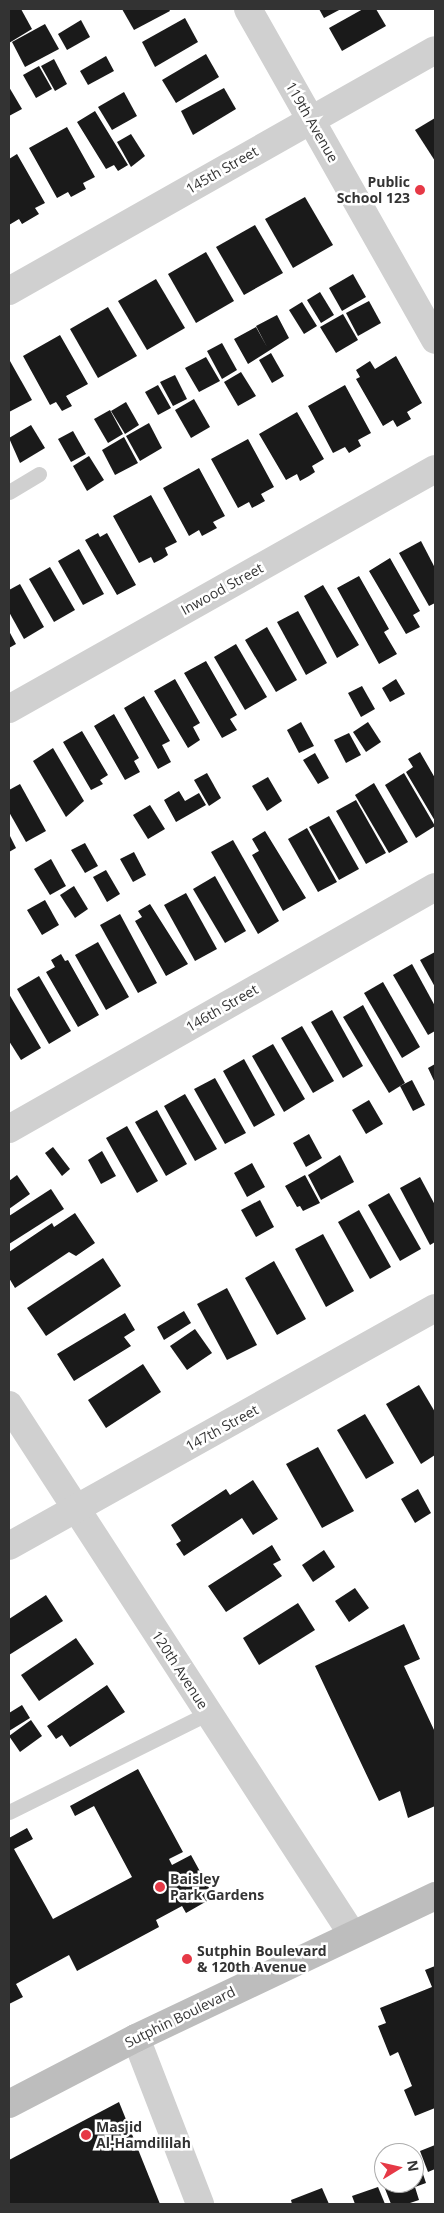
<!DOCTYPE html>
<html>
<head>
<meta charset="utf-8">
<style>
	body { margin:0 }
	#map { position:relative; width:444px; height:2213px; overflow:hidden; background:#fff; font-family:"Open Sans",sans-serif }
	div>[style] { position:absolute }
	.building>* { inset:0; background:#1a1a1a }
	.service>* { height:15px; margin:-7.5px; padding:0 7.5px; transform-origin:7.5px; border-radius:7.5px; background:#d0d0d0 }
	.minor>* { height:28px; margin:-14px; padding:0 14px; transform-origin:14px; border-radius:14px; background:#d0d0d0 }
	.secondary>* { height:28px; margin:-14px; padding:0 14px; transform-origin:14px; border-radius:14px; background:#bdbdbd }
	.dots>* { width:14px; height:14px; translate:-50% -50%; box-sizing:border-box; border:2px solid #fff; border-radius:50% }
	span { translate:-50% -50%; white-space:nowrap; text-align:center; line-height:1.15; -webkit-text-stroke:5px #fff; paint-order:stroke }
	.street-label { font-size:14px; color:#333 }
	.poi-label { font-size:14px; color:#333; font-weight:700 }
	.right { translate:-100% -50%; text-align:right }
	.left { translate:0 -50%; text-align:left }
	.frame { position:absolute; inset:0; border:10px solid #333; pointer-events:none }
	.north { position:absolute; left:374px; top:2143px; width:50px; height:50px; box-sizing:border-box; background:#fff; border:1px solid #adadad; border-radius:50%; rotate:81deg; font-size:14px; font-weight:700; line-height:20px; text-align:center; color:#333 }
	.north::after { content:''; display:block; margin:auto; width:18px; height:22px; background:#e63946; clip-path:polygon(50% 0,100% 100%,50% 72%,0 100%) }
</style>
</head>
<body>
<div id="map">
	<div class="building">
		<i style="clip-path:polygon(9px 9px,21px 9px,32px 29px,9px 43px)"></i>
		<i style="clip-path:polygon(122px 9px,169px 9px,170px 11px,134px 30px)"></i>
		<i style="clip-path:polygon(319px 9px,341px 9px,324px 18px)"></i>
		<i style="clip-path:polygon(363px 9px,376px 9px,386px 26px,342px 51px,329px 28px)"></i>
		<i style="clip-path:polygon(185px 18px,198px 42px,155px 67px,142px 42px)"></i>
		<i style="clip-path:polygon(81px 20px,90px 37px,67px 50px,58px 34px)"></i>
		<i style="clip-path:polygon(45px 24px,59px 49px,25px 67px,12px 42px)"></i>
		<i style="clip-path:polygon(206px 54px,219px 77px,176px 103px,162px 80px)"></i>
		<i style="clip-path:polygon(106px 56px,114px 71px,88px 85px,80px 71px)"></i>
		<i style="clip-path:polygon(54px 59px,67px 84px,55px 91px,41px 66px)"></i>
		<i style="clip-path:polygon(39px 66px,52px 89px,36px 98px,23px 75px)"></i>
		<i style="clip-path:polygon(9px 87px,22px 109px,9px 116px)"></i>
		<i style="clip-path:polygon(224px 88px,236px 109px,193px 135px,181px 111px)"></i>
		<i style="clip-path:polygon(124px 92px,137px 116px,112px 130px,98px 107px)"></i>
		<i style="clip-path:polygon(95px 111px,128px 165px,118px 171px,114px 165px,106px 169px,77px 122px)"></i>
		<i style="clip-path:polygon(435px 118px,435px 161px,415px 130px)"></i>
		<i style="clip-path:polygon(67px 127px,95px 177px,83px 183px,86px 189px,71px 197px,68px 192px,57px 198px,29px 148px)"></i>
		<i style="clip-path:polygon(131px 134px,145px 156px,131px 167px,117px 142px)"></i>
		<i style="clip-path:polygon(17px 154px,45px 203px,35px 208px,39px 214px,22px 224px,19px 219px,9px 225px,9px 159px)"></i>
		<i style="clip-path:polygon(305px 197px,333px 245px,293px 268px,265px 219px)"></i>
		<i style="clip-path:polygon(255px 225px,283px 273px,244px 295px,216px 247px)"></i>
		<i style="clip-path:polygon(206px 252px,234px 301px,196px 323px,168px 274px)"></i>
		<i style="clip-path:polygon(353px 274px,366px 297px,342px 311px,329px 288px)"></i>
		<i style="clip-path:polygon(156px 279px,185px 328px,147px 350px,118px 301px)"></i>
		<i style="clip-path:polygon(320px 292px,334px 315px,321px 323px,307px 300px)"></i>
		<i style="clip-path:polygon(369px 301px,381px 323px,358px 336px,346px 313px)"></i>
		<i style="clip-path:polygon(302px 302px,317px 326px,304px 334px,289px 310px)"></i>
		<i style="clip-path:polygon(108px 307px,137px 356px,98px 378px,70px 329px)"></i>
		<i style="clip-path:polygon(343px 314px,358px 340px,336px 353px,320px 327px)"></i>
		<i style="clip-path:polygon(277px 315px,289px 338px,248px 364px,234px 339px,256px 327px,267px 347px,256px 326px)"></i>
		<i style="clip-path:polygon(60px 335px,88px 384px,66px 396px,72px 406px,62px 411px,56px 402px,50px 405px,23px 356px)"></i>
		<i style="clip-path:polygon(222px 343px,237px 370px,222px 379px,207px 351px)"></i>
		<i style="clip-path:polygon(271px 353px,284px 376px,272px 383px,259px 360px)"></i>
		<i style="clip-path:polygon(396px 356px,422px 403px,407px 412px,411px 419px,397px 427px,393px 420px,383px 426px,356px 379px,360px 377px,356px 370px,370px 361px,375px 369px)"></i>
		<i style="clip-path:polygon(206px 357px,220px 381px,199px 392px,185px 368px)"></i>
		<i style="clip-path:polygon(10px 361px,32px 400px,9px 412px,9px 362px)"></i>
		<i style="clip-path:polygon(241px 372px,256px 396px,238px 406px,224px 382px)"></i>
		<i style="clip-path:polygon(175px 375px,187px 399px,173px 406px,160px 382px)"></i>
		<i style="clip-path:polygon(158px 385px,171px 408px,158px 415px,145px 392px)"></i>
		<i style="clip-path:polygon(345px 385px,371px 433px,358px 440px,361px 446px,349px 453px,345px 447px,333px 453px,308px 406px)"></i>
		<i style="clip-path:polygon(194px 399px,210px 427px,191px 438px,175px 410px)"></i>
		<i style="clip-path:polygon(126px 402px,139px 425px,125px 434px,111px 411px)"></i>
		<i style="clip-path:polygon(110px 410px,123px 434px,108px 443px,94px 419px)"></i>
		<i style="clip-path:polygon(297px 412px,324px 459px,312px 466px,315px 472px,309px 476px,300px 481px,297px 474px,286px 480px,259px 434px)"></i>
		<i style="clip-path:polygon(149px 423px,162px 448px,140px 461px,126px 436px)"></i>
		<i style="clip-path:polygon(31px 425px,45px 448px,20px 463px,9px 438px)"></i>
		<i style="clip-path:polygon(73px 431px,86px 454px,71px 462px,58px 439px)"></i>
		<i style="clip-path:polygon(124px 437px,138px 463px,115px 475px,102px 450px)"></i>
		<i style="clip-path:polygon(248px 439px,274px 487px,261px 494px,265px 501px,252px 508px,249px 502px,238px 508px,211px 459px)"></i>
		<i style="clip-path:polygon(89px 456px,104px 480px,87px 491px,73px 466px)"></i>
		<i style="clip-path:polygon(199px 468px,225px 516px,213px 522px,217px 528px,202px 536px,199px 530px,189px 536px,163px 488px)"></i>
		<i style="clip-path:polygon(151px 495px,177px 542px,165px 548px,168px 555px,162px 559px,154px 563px,151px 557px,139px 563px,113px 516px)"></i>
		<i style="clip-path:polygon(98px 533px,100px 537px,107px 533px,136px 585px,117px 595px,85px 540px)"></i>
		<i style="clip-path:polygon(421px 541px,435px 568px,435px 603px,429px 606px,399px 553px)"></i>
		<i style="clip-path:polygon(79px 549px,104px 594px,83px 605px,58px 561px)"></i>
		<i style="clip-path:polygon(390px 558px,420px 611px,413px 615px,420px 627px,406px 634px,369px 571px)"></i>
		<i style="clip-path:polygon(50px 567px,75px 610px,54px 622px,29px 579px)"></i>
		<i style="clip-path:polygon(359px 576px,389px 629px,384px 632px,397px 654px,379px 664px,337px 588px)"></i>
		<i style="clip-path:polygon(20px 584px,44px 627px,24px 639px,9px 612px,9px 590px)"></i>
		<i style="clip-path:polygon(323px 585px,359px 645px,337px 658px,304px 596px)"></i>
		<i style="clip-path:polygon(298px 611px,327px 663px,306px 675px,277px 622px)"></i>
		<i style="clip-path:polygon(267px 627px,297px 680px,276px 692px,245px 640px)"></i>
		<i style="clip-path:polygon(9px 631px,16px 644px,9px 648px)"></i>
		<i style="clip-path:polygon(236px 644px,267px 697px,245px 710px,214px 657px)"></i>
		<i style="clip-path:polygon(206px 661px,237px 715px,230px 719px,237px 730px,222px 738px,184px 673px)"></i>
		<i style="clip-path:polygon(175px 679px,200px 723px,193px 727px,200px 740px,188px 748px,154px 691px)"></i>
		<i style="clip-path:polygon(396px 679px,405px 694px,390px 702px,382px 688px)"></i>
		<i style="clip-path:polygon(362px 686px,375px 709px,361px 717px,348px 693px)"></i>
		<i style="clip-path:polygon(144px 696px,170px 741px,162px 745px,171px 762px,158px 769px,124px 708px)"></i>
		<i style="clip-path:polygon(114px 714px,139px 758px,134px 761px,140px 772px,125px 780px,94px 726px)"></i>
		<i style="clip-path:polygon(301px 722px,314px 746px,299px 753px,287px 730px)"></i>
		<i style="clip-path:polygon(368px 722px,381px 742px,366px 752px,353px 732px)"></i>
		<i style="clip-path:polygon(82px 731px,108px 775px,100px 780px,103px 784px,91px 790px,63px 742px)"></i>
		<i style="clip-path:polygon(349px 733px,361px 755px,346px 763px,334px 740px)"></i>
		<i style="clip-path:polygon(53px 748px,84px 801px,66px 817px,33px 761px)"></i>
		<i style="clip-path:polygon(420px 752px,435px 778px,435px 821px,406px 772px,413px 767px,408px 759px)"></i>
		<i style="clip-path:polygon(315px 753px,329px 778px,318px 784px,303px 760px)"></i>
		<i style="clip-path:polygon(207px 773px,221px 798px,209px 806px,194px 780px)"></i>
		<i style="clip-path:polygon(404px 773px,435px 826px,416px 838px,385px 785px)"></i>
		<i style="clip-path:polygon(268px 777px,282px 801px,267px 811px,252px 786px)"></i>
		<i style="clip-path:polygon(374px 783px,408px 842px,389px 853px,355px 795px)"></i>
		<i style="clip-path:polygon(20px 784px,46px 831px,26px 842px,9px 812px,9px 790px)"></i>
		<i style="clip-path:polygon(179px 791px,185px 801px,199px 793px,206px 805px,176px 822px,164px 800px)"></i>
		<i style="clip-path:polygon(356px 800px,386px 853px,366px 864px,336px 811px)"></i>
		<i style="clip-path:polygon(150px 805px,165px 829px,148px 839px,133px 815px)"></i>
		<i style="clip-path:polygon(329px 816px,359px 869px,339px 880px,309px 827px)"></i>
		<i style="clip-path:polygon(307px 828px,337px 882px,318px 892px,288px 839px)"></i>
		<i style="clip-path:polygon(265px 831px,306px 898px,283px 911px,252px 855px,259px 851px,252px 839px)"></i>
		<i style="clip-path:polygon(9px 834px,16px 848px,9px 852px)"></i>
		<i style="clip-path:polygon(233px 840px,279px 921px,258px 934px,211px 852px)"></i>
		<i style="clip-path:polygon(85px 843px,98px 866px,85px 873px,71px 850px)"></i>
		<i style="clip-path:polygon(134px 852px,146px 875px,133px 882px,120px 859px)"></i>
		<i style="clip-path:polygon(51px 859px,66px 886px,50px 895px,34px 869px)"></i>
		<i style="clip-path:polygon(106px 870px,120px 894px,107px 902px,93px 877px)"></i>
		<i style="clip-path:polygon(215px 876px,246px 931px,225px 943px,193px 889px)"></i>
		<i style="clip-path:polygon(74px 886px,88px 909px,75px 918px,60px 895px)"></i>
		<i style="clip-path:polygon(186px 893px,217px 949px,195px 961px,164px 905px)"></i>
		<i style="clip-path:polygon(45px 900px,59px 925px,42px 935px,27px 910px)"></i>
		<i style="clip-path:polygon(150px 904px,188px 964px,166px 976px,135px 921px,142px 917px,138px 911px)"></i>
		<i style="clip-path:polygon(120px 914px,157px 983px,138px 993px,100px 925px)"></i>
		<i style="clip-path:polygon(98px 942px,129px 997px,106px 1010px,75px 955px)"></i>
		<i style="clip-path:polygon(435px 952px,435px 987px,420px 960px)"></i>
		<i style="clip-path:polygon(61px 954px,65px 961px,68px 960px,99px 1015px,78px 1027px,46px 972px,55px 967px,51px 960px)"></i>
		<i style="clip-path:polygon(412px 964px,435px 1006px,435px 1031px,428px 1035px,393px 975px)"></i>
		<i style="clip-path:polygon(39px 976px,71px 1031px,49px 1044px,17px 989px)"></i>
		<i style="clip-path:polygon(383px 982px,420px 1047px,402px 1058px,364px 993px)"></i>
		<i style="clip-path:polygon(9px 994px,41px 1048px,21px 1060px,9px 1041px)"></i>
		<i style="clip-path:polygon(363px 1005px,405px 1083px,389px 1093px,343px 1017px)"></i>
		<i style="clip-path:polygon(332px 1010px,363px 1066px,343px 1078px,311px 1022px)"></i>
		<i style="clip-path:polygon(302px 1026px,334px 1081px,313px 1093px,281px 1038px)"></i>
		<i style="clip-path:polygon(273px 1044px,305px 1099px,284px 1112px,252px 1056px)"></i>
		<i style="clip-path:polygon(244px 1059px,275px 1115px,254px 1127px,223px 1071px)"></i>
		<i style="clip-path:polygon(435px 1064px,435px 1083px,428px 1068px)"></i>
		<i style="clip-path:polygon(215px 1078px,246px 1133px,225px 1144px,194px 1089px)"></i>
		<i style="clip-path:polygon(412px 1080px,425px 1105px,413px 1111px,400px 1086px)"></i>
		<i style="clip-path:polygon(185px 1094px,217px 1149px,195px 1161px,164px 1106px)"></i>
		<i style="clip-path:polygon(369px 1100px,383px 1124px,366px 1134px,352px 1110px)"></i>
		<i style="clip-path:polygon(157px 1110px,187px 1164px,166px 1176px,135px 1122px)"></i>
		<i style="clip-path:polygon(127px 1126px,158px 1181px,137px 1193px,106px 1138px)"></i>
		<i style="clip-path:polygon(309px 1134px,322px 1158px,306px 1167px,293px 1143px)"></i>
		<i style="clip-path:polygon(53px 1147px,70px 1169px,62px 1176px,45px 1153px)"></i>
		<i style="clip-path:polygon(102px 1151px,116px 1176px,101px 1184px,88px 1160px)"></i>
		<i style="clip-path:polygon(340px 1155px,354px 1182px,321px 1200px,308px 1175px)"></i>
		<i style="clip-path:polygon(252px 1163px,265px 1187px,247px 1197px,234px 1173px)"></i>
		<i style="clip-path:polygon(17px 1175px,30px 1194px,9px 1209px,9px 1181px)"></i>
		<i style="clip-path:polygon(305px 1175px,320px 1203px,303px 1211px,300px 1206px,297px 1207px,285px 1186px)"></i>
		<i style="clip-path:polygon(420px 1177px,435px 1205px,435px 1242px,430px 1245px,400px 1188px)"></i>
		<i style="clip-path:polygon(51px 1189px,64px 1209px,9px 1244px,9px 1216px)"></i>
		<i style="clip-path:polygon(389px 1193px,421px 1249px,400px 1261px,368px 1205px)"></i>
		<i style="clip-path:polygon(260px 1200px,274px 1227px,256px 1237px,241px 1210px)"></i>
		<i style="clip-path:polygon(359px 1210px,391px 1267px,370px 1279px,338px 1222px)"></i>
		<i style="clip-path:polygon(75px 1213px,95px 1243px,76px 1256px,69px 1252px,15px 1288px,9px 1278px,9px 1252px,52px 1223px,54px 1227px)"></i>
		<i style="clip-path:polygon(323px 1234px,354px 1291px,326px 1307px,295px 1249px)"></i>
		<i style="clip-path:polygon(103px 1258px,121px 1286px,46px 1336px,27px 1308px)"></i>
		<i style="clip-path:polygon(274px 1261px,306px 1319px,277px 1335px,245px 1278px)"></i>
		<i style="clip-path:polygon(227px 1288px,257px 1345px,227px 1360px,197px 1304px)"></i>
		<i style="clip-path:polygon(184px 1311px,191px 1323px,164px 1340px,157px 1327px)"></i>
		<i style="clip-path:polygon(125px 1313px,135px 1330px,124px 1337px,131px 1346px,74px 1381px,57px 1354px)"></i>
		<i style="clip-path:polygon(195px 1329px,212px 1353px,187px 1370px,170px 1346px)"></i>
		<i style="clip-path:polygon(143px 1364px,161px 1392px,106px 1428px,88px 1400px)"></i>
		<i style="clip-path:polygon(419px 1385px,435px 1412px,435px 1455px,421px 1464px,386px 1404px)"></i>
		<i style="clip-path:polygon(365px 1414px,394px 1463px,366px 1479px,337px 1430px)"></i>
		<i style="clip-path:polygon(318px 1447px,354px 1511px,322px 1528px,286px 1464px)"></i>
		<i style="clip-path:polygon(253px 1480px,278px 1519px,253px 1535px,242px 1518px,184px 1556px,176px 1544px,181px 1541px,171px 1525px,226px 1489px,230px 1495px)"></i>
		<i style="clip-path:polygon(418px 1489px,431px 1513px,415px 1523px,401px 1499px)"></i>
		<i style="clip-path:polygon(272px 1545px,281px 1560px,273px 1564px,282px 1576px,226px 1612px,208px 1586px)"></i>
		<i style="clip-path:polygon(324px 1550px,335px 1567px,313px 1582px,302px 1565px)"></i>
		<i style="clip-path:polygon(355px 1588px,369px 1608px,349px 1622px,335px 1601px)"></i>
		<i style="clip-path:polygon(46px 1595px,63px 1621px,9px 1655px,9px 1619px)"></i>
		<i style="clip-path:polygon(298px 1603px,315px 1630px,259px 1665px,243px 1638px)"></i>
		<i style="clip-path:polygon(404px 1624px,420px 1659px,404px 1666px,435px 1732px,435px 1806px,408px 1818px,400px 1791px,379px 1801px,315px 1666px)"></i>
		<i style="clip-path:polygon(76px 1638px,94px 1664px,39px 1701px,21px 1675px)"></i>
		<i style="clip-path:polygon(107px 1685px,125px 1712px,70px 1747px,62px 1735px,56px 1739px,47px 1726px)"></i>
		<i style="clip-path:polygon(22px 1705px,30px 1718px,9px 1731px,9px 1713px)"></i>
		<i style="clip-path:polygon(31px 1720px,42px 1736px,20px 1752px,9px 1736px)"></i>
		<i style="clip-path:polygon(138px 1769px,183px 1852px,169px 1859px,172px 1865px,191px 1855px,214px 1897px,186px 1913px,182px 1906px,156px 1920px,159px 1927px,77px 1971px,69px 1955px,16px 1984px,23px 1997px,9px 2004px,9px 1838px,27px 1828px,33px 1839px,14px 1849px,53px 1919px,132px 1877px,94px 1806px,75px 1816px,70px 1806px)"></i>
		<i style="clip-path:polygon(435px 1966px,435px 2108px,415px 2116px,404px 2090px,412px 2086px,398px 2052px,390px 2056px,378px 2026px,386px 2023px,380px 2008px,432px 1987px,425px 1970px)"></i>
		<i style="clip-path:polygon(119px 2102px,160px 2204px,9px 2204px,9px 2160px)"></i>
		<i style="clip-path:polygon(435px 2145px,435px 2169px,428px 2172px,420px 2151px)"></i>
		<i style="clip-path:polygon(417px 2156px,426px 2183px,415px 2187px,419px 2200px,407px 2204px,391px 2204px,378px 2171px,384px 2169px,384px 2183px,414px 2183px,414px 2157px)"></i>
		<i style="clip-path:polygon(378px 2187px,385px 2204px,355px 2204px,352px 2196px)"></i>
		<i style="clip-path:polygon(322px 2188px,329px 2204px,292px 2204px,291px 2200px)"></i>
	</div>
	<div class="service">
		<i style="left:9px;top:492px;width:35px;rotate:-31deg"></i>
		<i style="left:9px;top:1812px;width:222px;rotate:-26.4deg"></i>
	</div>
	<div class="minor">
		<i style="left:248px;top:9px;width:380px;rotate:60.5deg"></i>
		<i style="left:9px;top:291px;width:489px;rotate:-29.5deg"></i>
		<i style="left:9px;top:709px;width:489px;rotate:-29.4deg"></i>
		<i style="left:9px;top:1129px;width:490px;rotate:-29.6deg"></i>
		<i style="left:9px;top:1405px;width:630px;rotate:57.04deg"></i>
		<i style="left:9px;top:1546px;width:488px;rotate:-29.2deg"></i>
		<i style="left:136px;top:2038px;width:178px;rotate:68.9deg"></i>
	</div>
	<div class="secondary">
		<i style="left:9px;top:2104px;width:143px;rotate:-27.5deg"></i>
		<i style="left:136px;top:2038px;width:331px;rotate:-25.4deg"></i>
	</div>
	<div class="dots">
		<i style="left:420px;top:190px;background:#e63946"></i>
		<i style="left:160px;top:1887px;background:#e63946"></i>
		<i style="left:187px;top:1959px;background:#e63946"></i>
		<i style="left:86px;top:2135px;background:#e63946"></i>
	</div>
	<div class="street-label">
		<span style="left:312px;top:122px;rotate:60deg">119th Avenue</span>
		<span style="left:222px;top:170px;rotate:-30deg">145th Street</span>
		<span style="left:222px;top:589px;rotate:-29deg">Inwood Street</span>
		<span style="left:222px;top:1008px;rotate:-30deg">146th Street</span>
		<span style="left:222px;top:1428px;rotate:-29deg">147th Street</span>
		<span style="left:180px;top:1670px;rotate:57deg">120th Avenue</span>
		<span style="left:180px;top:2017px;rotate:-26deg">Sutphin Boulevard</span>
	</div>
	<div class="poi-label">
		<span class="right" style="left:410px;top:190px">Public<br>School 123</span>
		<span class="left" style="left:170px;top:1887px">Baisley<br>Park Gardens</span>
		<span class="left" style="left:197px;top:1959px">Sutphin Boulevard<br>&amp; 120th Avenue</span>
		<span class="left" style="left:96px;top:2135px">Masjid<br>Al-Hamdililah</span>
	</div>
	<div class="frame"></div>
	<div class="north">N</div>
</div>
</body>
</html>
